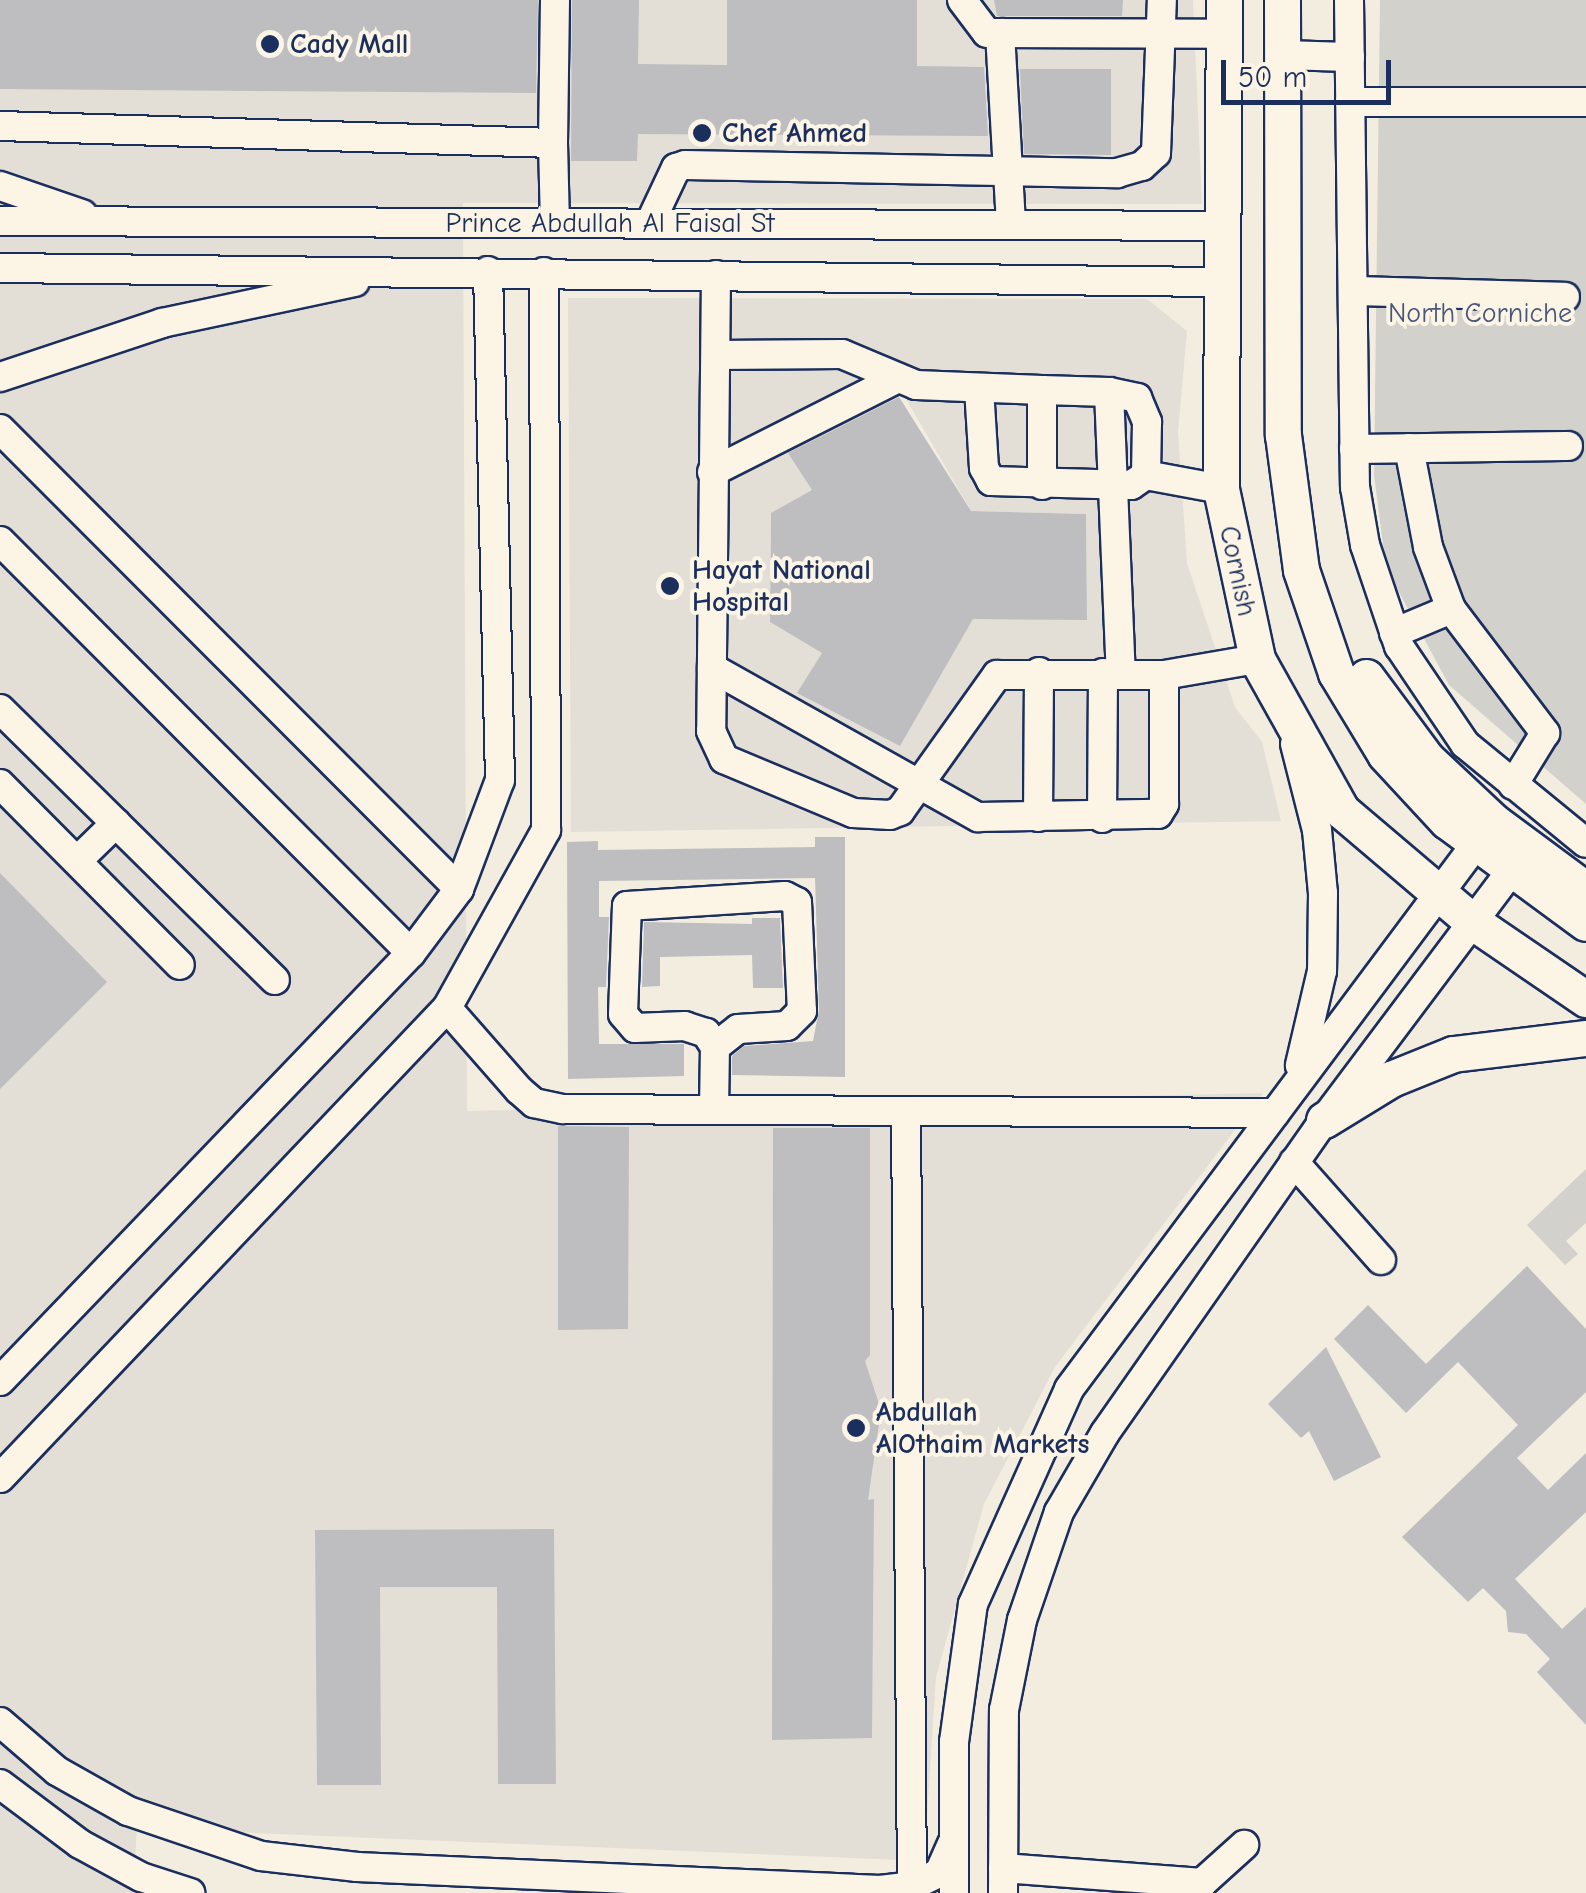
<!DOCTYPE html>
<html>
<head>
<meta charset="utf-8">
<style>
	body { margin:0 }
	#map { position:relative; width:1586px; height:1893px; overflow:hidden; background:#f3ede0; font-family:"Comic Neue",sans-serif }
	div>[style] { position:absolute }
	.built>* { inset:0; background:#e3dfd6 }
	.green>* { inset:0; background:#d3d1cc }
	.building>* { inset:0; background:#bebec0 }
	.roads { filter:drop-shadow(2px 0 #1b2f5e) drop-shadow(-2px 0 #1b2f5e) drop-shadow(0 2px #1b2f5e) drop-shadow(0 -2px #1b2f5e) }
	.minor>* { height:28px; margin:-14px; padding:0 14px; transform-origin:14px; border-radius:14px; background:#fcf5e5 }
	.major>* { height:35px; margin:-17.5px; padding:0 17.5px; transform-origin:17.5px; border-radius:17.5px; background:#fcf5e5 }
	.dots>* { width:28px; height:28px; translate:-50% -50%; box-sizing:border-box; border:5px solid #fcf5e5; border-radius:50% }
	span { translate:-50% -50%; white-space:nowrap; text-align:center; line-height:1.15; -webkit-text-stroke:8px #fcf5e5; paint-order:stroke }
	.poi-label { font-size:28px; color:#1b2f5e; font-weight:700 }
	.left { translate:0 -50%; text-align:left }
	.street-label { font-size:28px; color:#1b2f5e }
	.park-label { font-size:28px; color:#49587a }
	.scale { position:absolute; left:1221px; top:60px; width:170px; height:45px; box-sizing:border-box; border:5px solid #1b2f5e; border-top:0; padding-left:12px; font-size:30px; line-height:35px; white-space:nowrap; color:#1b2f5e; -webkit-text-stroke:8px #fcf5e5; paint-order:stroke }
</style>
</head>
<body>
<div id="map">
	<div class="built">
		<i style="clip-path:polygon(0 0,1193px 0,1202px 204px,463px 203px,467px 1111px,1263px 1093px,1055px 1367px,984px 1504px,936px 1677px,924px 1861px,137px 1828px,133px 1893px,0 1893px)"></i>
		<i style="clip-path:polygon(evenodd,568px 298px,1147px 299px,1187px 331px,1178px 432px,1187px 563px,1235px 707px,1262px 742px,1281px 821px,571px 832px,568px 298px,902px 392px,971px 511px,1086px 514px,1087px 619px,973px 619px,900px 745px,798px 693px,822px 653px,770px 622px,771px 514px,812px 490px,789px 453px,902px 392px)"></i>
	</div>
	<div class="green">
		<i style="clip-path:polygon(1380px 0,1586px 0,1586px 804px,1449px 685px,1386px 568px,1374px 475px)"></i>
		<i style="clip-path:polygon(1586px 1169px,1586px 1223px,1566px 1241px,1578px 1254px,1565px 1265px,1527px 1225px)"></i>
	</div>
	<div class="building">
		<i style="clip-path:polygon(0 0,538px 0,536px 93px,0 89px)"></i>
		<i style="clip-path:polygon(572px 0,639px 0,638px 64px,727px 65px,727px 0,917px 0,917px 66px,984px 67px,988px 136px,638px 134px,637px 161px,571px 161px)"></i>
		<i style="clip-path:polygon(994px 0,1123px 0,1122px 16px,997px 16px)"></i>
		<i style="clip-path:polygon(1020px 69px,1111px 69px,1111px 155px,1024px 154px)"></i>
		<i style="clip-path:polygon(899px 397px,971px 511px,1086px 514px,1087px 620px,973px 619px,900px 746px,797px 693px,822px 653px,770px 622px,771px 513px,812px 490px,788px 453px)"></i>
		<i style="clip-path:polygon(815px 837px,845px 837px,845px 1077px,732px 1075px,732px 1056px,744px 1046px,813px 1041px,819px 1010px,815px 878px,599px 881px,599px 917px,609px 917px,606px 987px,598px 987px,599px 1044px,684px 1044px,684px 1076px,568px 1079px,567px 842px,598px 841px,598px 850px,815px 847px)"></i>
		<i style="clip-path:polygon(0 873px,107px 982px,0 1089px)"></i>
		<i style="clip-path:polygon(752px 918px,780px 918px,783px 988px,753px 988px,752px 955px,660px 957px,660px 986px,642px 987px,644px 922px,752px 924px)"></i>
		<i style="clip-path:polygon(558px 1126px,629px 1127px,628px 1329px,558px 1330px)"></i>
		<i style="clip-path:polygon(773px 1128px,870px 1128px,870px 1355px,865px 1361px,881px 1410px,868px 1500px,874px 1499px,872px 1738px,772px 1740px)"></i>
		<i style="clip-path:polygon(1527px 1266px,1586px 1329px,1586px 1392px,1517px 1458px,1548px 1490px,1586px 1453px,1586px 1512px,1515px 1579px,1562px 1629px,1586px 1607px,1586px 1725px,1537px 1672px,1550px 1659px,1526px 1634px,1508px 1632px,1506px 1611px,1483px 1588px,1468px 1602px,1402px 1537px,1518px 1425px,1458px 1362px,1406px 1413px,1334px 1339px,1368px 1305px,1426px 1364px)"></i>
		<i style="clip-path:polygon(1326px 1347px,1381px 1457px,1334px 1481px,1309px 1431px,1301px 1438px,1268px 1404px)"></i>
		<i style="clip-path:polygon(554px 1529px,556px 1784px,498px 1784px,497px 1587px,380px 1587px,381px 1785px,317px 1785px,315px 1530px)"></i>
	</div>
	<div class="roads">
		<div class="minor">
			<i style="left:962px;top:0;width:41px;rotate:52.9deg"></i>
			<i style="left:987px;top:33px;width:238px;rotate:0.2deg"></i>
			<i style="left:1349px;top:0;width:487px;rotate:89.3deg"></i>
			<i style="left:1355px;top:487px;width:59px;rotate:80.2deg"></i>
			<i style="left:1365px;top:545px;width:107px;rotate:71.4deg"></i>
			<i style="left:1399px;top:646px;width:118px;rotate:56deg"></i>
			<i style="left:1465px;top:744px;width:156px;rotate:39.3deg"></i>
			<i style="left:1000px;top:33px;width:191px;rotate:86.7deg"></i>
			<i style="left:1282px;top:55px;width:68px;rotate:1.7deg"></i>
			<i style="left:1350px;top:102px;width:236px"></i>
			<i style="left:0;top:126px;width:553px;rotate:1.76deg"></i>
			<i style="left:553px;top:143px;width:80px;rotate:88.6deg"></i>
			<i style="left:553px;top:143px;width:143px;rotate:-89.2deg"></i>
			<i style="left:0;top:186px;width:87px;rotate:18.9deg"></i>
			<i style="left:0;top:221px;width:1220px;rotate:0.23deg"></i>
			<i style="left:650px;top:223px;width:61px;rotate:-64.7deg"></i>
			<i style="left:676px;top:168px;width:9px;rotate:-18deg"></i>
			<i style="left:685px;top:165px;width:432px;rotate:1.1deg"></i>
			<i style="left:1117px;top:173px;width:26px;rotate:-16deg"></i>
			<i style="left:1142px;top:166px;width:19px;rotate:-43deg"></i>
			<i style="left:1156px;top:153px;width:153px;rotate:-87.8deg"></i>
			<i style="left:0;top:268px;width:1219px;rotate:0.66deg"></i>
			<i style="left:716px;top:275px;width:456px;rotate:90.6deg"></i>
			<i style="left:711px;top:731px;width:31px;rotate:65deg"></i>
			<i style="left:724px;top:759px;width:140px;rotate:22.7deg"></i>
			<i style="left:853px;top:813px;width:37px;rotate:3deg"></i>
			<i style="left:890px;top:815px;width:11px;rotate:-22deg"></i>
			<i style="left:900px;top:811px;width:167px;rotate:-54.5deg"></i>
			<i style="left:997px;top:675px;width:167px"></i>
			<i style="left:1164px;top:675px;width:94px;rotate:-9.8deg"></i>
			<i style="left:1353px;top:291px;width:212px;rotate:1.6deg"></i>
			<i style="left:716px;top:355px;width:126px;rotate:-0.5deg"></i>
			<i style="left:842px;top:354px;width:80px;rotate:22.7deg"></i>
			<i style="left:916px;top:385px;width:126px;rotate:2.3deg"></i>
			<i style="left:1042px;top:390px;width:67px;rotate:1.7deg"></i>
			<i style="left:1109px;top:392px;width:29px;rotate:12deg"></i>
			<i style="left:1137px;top:398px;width:26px;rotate:67deg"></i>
			<i style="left:1147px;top:422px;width:53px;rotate:91.1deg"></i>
			<i style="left:1146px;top:475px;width:18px;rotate:146deg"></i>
			<i style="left:1131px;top:485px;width:140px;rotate:-178.4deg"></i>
			<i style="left:991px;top:481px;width:15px;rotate:-118deg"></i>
			<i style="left:984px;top:468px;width:80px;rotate:-93.6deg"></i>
			<i style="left:0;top:377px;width:171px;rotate:-18.4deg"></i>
			<i style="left:162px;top:323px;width:197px;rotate:-12deg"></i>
			<i style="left:1042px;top:390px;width:95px;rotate:90deg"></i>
			<i style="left:1109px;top:392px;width:281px;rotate:87.6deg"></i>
			<i style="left:0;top:429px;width:650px;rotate:45.06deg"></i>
			<i style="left:1409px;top:448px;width:101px;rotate:79.1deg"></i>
			<i style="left:1428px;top:547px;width:66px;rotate:69.6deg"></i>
			<i style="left:1451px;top:609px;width:156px;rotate:52.8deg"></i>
			<i style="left:1545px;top:733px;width:61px;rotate:121.6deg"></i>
			<i style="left:1354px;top:449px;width:214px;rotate:-0.8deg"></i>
			<i style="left:712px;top:472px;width:208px;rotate:-26.8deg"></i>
			<i style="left:1146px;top:475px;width:76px;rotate:10.6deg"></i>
			<i style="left:0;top:541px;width:582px;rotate:45.07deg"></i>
			<i style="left:1394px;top:633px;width:62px;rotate:-22.8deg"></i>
			<i style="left:712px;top:668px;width:305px;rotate:29.3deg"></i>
			<i style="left:978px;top:817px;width:180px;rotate:-1deg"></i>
			<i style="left:1158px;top:814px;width:12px;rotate:-59deg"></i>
			<i style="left:1164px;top:804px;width:129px;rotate:-90deg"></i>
			<i style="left:0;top:709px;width:386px;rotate:44.6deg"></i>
			<i style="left:1295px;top:744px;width:89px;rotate:75.7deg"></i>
			<i style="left:1317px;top:830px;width:63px;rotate:84.6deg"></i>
			<i style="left:1323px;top:893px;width:78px;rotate:90.7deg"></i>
			<i style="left:1322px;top:971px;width:97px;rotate:103.2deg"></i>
			<i style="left:0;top:784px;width:255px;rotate:45.2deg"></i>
			<i style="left:1038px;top:817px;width:145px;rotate:-89.6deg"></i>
			<i style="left:1102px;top:818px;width:145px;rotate:-89.6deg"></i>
			<i style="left:78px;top:860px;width:53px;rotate:-44.2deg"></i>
			<i style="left:447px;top:1008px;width:109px;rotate:48.7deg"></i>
			<i style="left:519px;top:1090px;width:20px;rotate:41deg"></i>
			<i style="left:534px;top:1103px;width:30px;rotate:12deg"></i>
			<i style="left:563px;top:1109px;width:712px;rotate:0.32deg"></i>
			<i style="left:714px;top:1110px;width:63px;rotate:-89.1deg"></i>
			<i style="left:715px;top:1047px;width:17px;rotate:-123deg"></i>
			<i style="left:706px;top:1033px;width:22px;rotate:-162deg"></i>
			<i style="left:685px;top:1026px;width:50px;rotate:177.7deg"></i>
			<i style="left:635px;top:1028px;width:18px;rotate:-131deg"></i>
			<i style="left:623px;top:1014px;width:108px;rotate:-87.9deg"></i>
			<i style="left:627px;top:906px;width:158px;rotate:-3.6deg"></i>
			<i style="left:785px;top:896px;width:13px;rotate:27deg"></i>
			<i style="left:797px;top:902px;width:109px;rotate:87.4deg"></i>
			<i style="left:802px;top:1011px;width:21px;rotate:135deg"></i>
			<i style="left:787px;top:1026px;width:49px;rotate:176.5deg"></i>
			<i style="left:738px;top:1029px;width:29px;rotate:142deg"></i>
			<i style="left:906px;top:1111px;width:782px;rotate:89.56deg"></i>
			<i style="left:1294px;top:1162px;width:131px;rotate:48.4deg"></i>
			<i style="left:0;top:1381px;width:593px;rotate:-46.16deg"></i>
			<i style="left:411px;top:953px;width:80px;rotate:-53.1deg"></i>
			<i style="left:459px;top:889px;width:116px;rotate:-69.4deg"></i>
			<i style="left:500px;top:780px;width:509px;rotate:-91.35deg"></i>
			<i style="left:0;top:1478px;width:649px;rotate:-46.44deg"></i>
			<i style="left:447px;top:1008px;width:204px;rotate:-60.9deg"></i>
			<i style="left:546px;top:830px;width:558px;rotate:-90.21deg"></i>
			<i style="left:0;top:1722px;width:75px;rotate:40.7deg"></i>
			<i style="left:57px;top:1771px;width:81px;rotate:29.4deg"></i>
			<i style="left:128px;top:1811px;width:140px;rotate:18.7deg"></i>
			<i style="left:261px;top:1856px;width:97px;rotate:6.5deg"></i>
			<i style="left:357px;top:1867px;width:524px;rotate:2.52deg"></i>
			<i style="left:880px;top:1890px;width:32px;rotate:-7deg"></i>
			<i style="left:912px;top:1886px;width:30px;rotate:-26deg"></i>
			<i style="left:939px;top:1873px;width:32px;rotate:-66deg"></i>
			<i style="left:0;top:1784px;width:100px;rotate:36.9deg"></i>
			<i style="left:80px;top:1844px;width:69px;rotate:28.4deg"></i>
			<i style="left:141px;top:1877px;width:52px;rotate:18.1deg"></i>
			<i style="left:1003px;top:1868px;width:200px;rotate:4.3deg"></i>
			<i style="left:1202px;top:1883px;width:57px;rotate:-42.1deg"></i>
			<i style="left:954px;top:1893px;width:151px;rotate:-90deg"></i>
			<i style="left:954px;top:1742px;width:139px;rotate:-82.2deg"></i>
			<i style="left:973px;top:1604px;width:235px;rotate:-65.9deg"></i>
			<i style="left:1069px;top:1389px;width:680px;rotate:-53.25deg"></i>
			<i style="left:1003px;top:1893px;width:183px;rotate:-89.7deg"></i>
			<i style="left:1004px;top:1710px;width:92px;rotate:-78.7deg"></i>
			<i style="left:1022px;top:1620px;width:114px;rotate:-71.1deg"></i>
			<i style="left:1059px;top:1512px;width:91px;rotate:-59.8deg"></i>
			<i style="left:1105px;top:1433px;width:382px;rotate:-55deg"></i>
			<i style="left:1324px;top:1120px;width:311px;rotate:-53.1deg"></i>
		</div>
		<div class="major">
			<i style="left:1224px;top:0;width:489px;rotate:90.4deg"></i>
			<i style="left:1221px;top:489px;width:174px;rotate:78deg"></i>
			<i style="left:1257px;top:659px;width:174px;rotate:60.8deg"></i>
			<i style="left:1342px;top:811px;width:172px;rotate:40.3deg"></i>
			<i style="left:1473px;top:922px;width:137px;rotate:34.3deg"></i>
			<i style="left:1282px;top:0;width:435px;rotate:89.9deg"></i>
			<i style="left:1283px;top:435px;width:136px;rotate:82.4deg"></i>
			<i style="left:1301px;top:570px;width:109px;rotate:71.2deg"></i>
			<i style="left:1336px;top:673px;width:95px;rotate:58.8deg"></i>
			<i style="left:1385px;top:754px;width:91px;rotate:47.2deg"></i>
			<i style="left:1447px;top:821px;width:172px;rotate:36.3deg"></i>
			<i style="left:1366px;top:677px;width:102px;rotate:53.4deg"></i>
			<i style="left:1427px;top:759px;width:91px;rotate:43.2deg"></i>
			<i style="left:1493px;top:821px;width:116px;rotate:36.6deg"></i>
			<i style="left:1324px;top:1120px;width:79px;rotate:-31.5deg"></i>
			<i style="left:1391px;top:1079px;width:67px;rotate:-22deg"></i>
			<i style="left:1453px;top:1054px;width:134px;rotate:-6.9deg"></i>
		</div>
	</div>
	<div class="dots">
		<i style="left:270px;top:44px;background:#1b2f5e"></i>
		<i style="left:702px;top:133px;background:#1b2f5e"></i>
		<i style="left:670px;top:586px;background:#1b2f5e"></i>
		<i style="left:856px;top:1428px;background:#1b2f5e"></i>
	</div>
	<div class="poi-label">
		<span class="left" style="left:290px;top:44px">Cady Mall</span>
		<span class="left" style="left:722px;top:133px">Chef Ahmed</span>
		<span class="left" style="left:692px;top:586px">Hayat National<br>Hospital</span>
		<span class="left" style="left:876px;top:1428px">Abdullah<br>AlOthaim Markets</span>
	</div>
	<div class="street-label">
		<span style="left:610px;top:223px">Prince Abdullah Al Faisal St</span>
		<span style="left:1238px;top:571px;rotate:78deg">Cornish</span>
	</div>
	<div class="park-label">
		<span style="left:1480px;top:313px">North Corniche</span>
	</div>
	<div class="scale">50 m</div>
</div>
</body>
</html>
